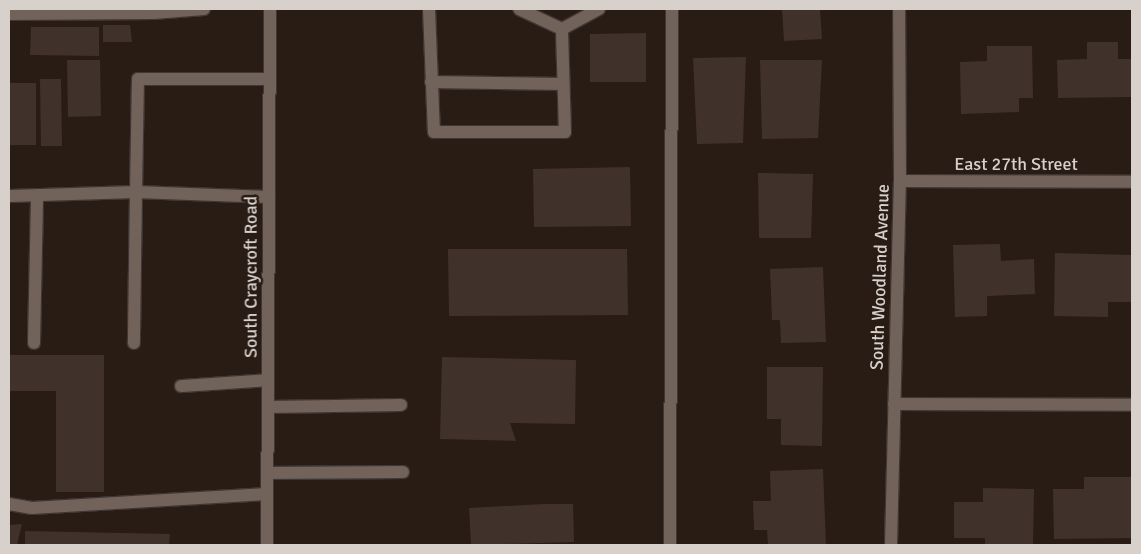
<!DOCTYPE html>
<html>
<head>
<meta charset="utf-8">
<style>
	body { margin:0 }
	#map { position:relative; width:1141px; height:554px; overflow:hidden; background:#281c15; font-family:Signika,sans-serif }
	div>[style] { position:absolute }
	.building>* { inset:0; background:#40322b }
	.roads { filter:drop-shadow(1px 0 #403633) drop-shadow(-1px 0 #403633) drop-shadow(0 1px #403633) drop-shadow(0 -1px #403633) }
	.lane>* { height:12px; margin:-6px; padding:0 6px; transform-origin:6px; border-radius:6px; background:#71625a }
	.street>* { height:12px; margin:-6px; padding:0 6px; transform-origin:6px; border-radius:6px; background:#71625a }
	.secondary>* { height:12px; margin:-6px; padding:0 6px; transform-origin:6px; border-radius:6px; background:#71625a }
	span { translate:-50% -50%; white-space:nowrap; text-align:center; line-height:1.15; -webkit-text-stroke:5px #281c15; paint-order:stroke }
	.street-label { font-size:18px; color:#d8d0cb }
	.frame { position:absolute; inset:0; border:10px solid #d8d0cb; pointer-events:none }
</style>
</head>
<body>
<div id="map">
	<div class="building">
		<i style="clip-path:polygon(782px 9px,820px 9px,822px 39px,784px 41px)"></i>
		<i style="clip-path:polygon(103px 25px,130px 25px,132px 42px,103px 42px)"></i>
		<i style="clip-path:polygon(31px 27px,99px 27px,99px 56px,30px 55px)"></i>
		<i style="clip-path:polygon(646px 33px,646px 82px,590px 82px,590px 34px)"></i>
		<i style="clip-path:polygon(1087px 42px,1118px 42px,1118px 59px,1132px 59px,1132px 97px,1058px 98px,1057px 60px,1087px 59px)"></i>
		<i style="clip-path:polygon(987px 46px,1032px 46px,1033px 98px,1019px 98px,1019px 112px,961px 114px,960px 62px,987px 61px)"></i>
		<i style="clip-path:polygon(746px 57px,743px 143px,697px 144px,693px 58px)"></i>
		<i style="clip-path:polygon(67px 60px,100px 60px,101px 116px,68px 117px)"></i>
		<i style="clip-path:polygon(760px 60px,822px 60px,818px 138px,762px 139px)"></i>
		<i style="clip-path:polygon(40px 79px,61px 79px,62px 146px,41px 146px)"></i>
		<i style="clip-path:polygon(9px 83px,36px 83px,36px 145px,9px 145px)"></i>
		<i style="clip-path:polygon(630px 167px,631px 226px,534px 227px,533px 169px)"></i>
		<i style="clip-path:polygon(758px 173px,813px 174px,811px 238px,759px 238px)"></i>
		<i style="clip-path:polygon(1000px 244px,1001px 261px,1034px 259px,1035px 294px,987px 296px,987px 316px,955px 317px,953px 245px)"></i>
		<i style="clip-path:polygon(448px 249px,627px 249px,628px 315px,449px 316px)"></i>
		<i style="clip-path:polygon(1055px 253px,1132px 255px,1132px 302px,1108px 302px,1108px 317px,1054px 316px)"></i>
		<i style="clip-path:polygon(823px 267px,826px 342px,781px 343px,780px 320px,772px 320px,770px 269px)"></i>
		<i style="clip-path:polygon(9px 355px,104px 355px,104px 492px,56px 492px,56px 391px,9px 391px)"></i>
		<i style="clip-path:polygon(442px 357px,576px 360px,575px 424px,510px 423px,516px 441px,440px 439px)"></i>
		<i style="clip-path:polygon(767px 367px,823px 367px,822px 446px,781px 445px,781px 419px,767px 419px)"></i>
		<i style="clip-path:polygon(823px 469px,826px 545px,768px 545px,767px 530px,754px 530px,753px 501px,771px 501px,770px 471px)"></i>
		<i style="clip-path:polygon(1084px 477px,1132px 477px,1132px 538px,1054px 539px,1053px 489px,1084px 489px)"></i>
		<i style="clip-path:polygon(983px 488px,1034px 489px,1033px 545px,985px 545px,985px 538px,954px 538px,954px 502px,983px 502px)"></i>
		<i style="clip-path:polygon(544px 504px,573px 504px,574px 542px,471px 545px,469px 508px)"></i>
		<i style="clip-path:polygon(22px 524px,17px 545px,9px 545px,9px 525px)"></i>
		<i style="clip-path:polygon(25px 531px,170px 534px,169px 545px,25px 545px)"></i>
	</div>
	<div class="roads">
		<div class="lane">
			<i style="left:429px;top:9px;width:123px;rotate:87.7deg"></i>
			<i style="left:434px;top:132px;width:131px"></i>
			<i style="left:565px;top:132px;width:103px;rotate:-91.7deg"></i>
			<i style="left:562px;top:29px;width:47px;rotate:-155.1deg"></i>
			<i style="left:9px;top:14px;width:145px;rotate:-0.4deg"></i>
			<i style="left:154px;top:13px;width:50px;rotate:-4.6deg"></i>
			<i style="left:562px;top:29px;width:42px;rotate:-28.4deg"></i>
			<i style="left:431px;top:82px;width:132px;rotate:0.9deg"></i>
			<i style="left:9px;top:196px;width:127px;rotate:-1.8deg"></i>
			<i style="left:136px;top:192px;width:151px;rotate:90.8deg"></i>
			<i style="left:269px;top:197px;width:133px;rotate:-177.8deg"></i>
			<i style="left:136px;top:192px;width:113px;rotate:-89deg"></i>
			<i style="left:138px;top:79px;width:131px"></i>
			<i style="left:34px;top:343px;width:148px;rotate:-88.8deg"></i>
			<i style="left:181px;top:386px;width:87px;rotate:-3.9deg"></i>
			<i style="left:894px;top:404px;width:238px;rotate:0.2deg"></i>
			<i style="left:268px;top:407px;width:133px;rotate:-0.9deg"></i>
			<i style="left:267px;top:473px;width:136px;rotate:-0.4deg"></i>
			<i style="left:9px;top:504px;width:23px;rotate:10deg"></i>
			<i style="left:32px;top:508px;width:235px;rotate:-3.4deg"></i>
			<i style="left:670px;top:545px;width:536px;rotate:-89.79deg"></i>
		</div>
		<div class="street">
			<i style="left:900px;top:181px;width:232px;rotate:0.2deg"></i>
			<i style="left:891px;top:545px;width:364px;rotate:-88.6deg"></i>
			<i style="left:900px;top:181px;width:172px;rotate:-90.3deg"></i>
		</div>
		<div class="secondary">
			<i style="left:267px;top:545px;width:536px;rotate:-89.68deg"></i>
		</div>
	</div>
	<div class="street-label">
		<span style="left:1016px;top:164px">East 27th Street</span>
		<span style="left:251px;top:277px;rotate:-90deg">South Craycroft Road</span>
		<span style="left:880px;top:277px;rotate:-88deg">South Woodland Avenue</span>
	</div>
	<div class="frame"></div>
</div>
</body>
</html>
